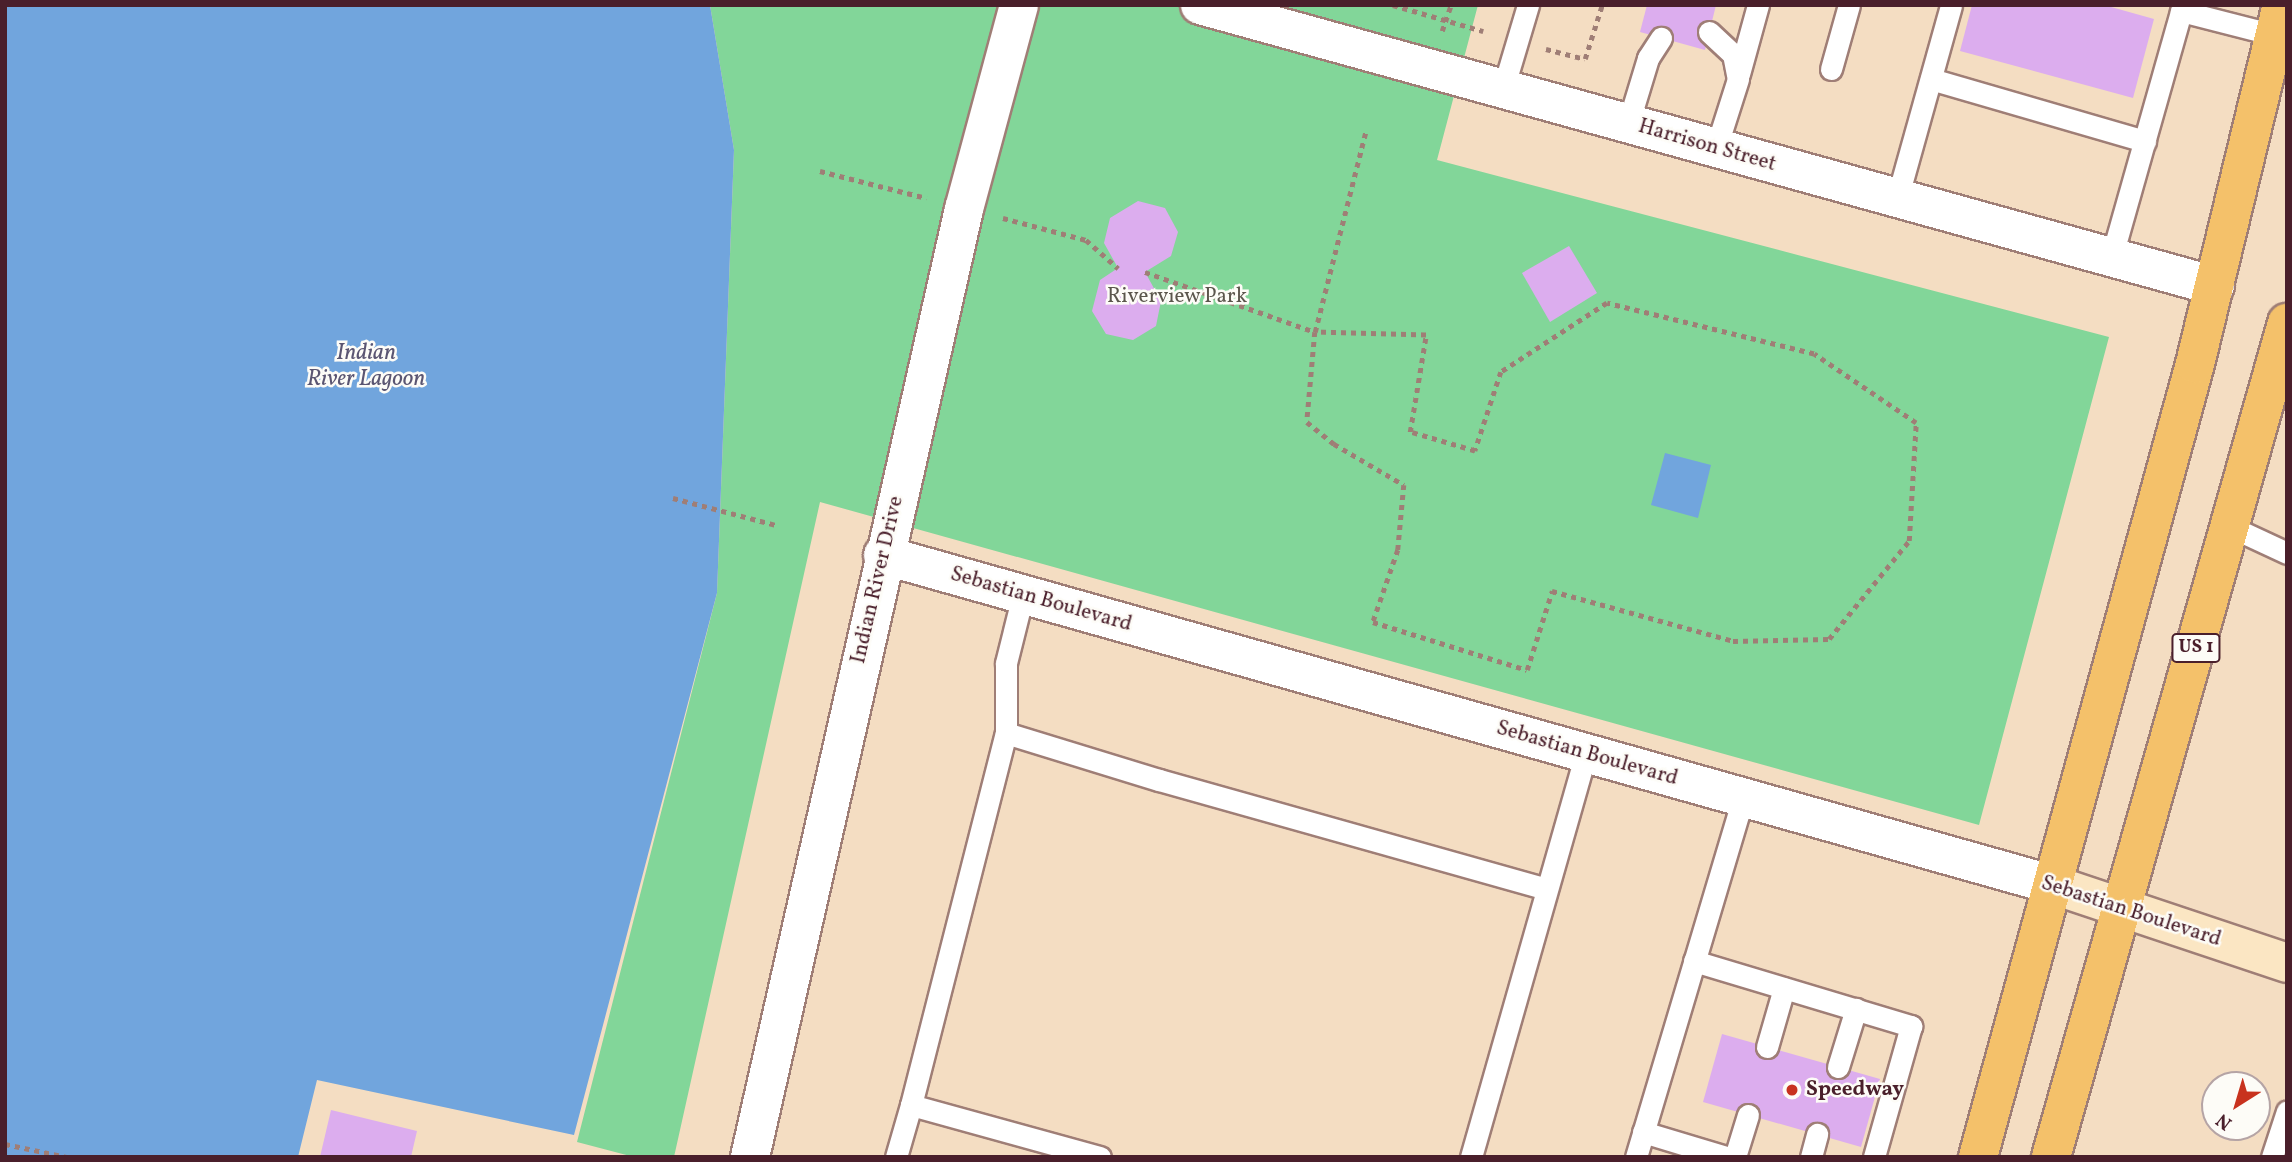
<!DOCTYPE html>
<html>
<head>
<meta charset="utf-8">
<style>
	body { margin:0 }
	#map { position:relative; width:2292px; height:1162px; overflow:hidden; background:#f4ddc2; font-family:Vollkorn,serif }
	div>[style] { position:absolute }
	.green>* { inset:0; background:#82d699 }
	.water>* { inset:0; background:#71a5dd }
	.building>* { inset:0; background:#dcadee }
	.path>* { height:4.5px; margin-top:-2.25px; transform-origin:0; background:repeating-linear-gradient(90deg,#9f7e76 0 5px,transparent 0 10px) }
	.roads { filter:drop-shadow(2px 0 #9f7e76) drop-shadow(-2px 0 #9f7e76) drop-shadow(0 2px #9f7e76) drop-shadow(0 -2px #9f7e76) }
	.service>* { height:21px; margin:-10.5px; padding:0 10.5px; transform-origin:10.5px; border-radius:10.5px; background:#fff }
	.minor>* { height:38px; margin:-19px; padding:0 19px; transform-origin:19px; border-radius:19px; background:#fff }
	.tertiary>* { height:38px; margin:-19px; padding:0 19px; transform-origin:19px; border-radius:19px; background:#fff }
	.secondary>* { height:38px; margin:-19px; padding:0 19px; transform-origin:19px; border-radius:19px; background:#fbe6c3 }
	.primary>* { height:38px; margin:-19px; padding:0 19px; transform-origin:19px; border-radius:19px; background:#f4c16a }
	.dots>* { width:19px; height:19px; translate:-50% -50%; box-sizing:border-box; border:4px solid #fdfcf7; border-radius:50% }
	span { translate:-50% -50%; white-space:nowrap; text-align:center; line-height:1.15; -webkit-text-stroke:5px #fdfcf7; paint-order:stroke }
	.shield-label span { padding:2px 5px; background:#fdfcf7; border:2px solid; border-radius:5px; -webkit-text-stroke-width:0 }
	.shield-label { font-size:19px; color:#4a1f2b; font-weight:700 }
	.street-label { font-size:21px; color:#4a1f2b }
	.park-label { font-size:21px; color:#5b564c }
	.poi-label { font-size:21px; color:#4a1f2b; font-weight:700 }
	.left { translate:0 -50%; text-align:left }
	.water-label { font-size:23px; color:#5a5572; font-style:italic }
	.frame { position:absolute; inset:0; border:7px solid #4a1f2b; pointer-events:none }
	.north { position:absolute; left:2201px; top:1071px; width:70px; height:70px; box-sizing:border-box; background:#fdfcf7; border:2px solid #b5a4a5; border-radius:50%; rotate:217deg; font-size:19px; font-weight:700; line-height:28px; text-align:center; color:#4a1f2b }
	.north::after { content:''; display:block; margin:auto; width:24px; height:32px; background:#c8321e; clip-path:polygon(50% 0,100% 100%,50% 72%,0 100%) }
</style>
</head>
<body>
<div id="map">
	<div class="green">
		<i style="clip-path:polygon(710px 5px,1478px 5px,1437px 160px,2109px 337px,1979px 825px,820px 502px,674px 1157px,634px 1157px,577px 1142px,717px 593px,734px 150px)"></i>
	</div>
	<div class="water">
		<i style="clip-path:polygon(5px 5px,710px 5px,734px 150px,717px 593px,574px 1135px,317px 1080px,298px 1157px,5px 1157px)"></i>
		<i style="clip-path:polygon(1665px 453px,1711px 465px,1698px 518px,1651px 505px)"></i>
	</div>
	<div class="building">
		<i style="clip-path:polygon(1647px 5px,1716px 5px,1705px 50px,1640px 32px)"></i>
		<i style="clip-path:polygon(1972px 5px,2104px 5px,2154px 19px,2133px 98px,1960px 51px)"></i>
		<i style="clip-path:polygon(1138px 201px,1165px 208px,1178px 232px,1171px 256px,1145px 272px,1161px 301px,1156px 326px,1133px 340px,1106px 334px,1092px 311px,1100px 280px,1118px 268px,1104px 243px,1110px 218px)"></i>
		<i style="clip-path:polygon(1569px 246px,1597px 293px,1550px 322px,1522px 273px)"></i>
		<i style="clip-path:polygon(1722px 1034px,1880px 1079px,1861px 1147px,1703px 1102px)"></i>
		<i style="clip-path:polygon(331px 1110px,417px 1131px,411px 1157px,320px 1157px)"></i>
	</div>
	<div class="path">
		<i style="left:1393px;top:5px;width:94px;rotate:16.1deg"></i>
		<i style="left:1442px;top:31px;width:28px;rotate:-71deg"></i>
		<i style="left:1546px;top:49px;width:40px;rotate:14.4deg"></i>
		<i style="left:1585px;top:59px;width:57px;rotate:-72.5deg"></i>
		<i style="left:820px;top:171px;width:110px;rotate:14.2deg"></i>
		<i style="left:1003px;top:218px;width:86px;rotate:14.8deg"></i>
		<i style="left:1086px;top:240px;width:43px;rotate:41.2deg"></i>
		<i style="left:1145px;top:272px;width:180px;rotate:19.4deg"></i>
		<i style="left:1315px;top:332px;width:90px;rotate:95.1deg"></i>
		<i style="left:1307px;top:422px;width:35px;rotate:39deg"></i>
		<i style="left:1334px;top:444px;width:81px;rotate:30.4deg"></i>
		<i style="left:1404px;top:485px;width:65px;rotate:95.3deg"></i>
		<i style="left:1398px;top:550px;width:76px;rotate:109.1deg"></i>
		<i style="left:1373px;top:622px;width:161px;rotate:17.3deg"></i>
		<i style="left:1527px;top:670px;width:83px;rotate:-72.4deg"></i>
		<i style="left:1552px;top:591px;width:188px;rotate:15.4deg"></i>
		<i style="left:1733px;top:641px;width:96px;rotate:-1.2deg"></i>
		<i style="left:1829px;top:639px;width:127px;rotate:-50.8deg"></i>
		<i style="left:1909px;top:541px;width:118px;rotate:-86.6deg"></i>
		<i style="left:1916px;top:423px;width:123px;rotate:-145.9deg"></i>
		<i style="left:1814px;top:354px;width:213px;rotate:-166.2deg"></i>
		<i style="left:1607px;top:303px;width:126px;rotate:146.9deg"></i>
		<i style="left:1501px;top:372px;width:83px;rotate:108.2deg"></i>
		<i style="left:1475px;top:451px;width:68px;rotate:-163.7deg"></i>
		<i style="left:1410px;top:432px;width:98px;rotate:-80.6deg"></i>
		<i style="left:1426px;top:335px;width:111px;rotate:-178.5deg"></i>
		<i style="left:1315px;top:332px;width:208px;rotate:-75.8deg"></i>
		<i style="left:673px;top:498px;width:106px;rotate:14.7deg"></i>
		<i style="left:5px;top:1144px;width:63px;rotate:11.8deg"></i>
	</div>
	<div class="roads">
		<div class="service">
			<i style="left:1709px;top:32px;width:33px;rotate:43deg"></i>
			<i style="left:1733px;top:54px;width:25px;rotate:79deg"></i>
			<i style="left:1738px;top:79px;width:72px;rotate:107.7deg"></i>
			<i style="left:1831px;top:69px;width:66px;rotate:-74.3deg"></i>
			<i style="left:1739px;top:74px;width:72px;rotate:-74.6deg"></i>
			<i style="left:1931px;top:79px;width:223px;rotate:16.2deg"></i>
			<i style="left:1503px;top:89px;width:88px;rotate:-73.4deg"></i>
			<i style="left:1628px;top:124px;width:69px;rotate:-73.1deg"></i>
			<i style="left:1648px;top:58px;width:24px;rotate:-57deg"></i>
			<i style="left:1897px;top:199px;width:201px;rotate:-74.4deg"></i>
			<i style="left:2111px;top:259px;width:258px;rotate:-74.2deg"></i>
			<i style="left:2181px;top:11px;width:97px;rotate:14.3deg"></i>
			<i style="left:2231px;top:527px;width:62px;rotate:24.9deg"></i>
			<i style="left:1006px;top:733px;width:160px;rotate:17.1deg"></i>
			<i style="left:1159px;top:780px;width:402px;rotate:15.7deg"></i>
			<i style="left:1694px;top:961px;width:227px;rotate:16.7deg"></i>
			<i style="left:1911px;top:1026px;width:136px;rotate:105.8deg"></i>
			<i style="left:1767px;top:1047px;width:61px;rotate:-73.9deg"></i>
			<i style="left:1838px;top:1067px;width:61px;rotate:-72.8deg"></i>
			<i style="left:911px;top:1105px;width:384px;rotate:-75.7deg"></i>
			<i style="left:1006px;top:733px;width:70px;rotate:-90deg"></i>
			<i style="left:1006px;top:663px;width:70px;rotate:-76deg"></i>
			<i style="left:1643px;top:1132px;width:87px;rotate:16.8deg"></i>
			<i style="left:896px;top:1157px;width:54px;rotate:-73.9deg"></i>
			<i style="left:911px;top:1105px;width:196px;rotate:15.4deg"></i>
			<i style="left:1471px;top:1157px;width:420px;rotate:-74.1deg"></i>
			<i style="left:1636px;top:1157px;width:375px;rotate:-73.4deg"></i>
			<i style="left:1735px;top:1157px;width:44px;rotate:-72.8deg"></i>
			<i style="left:1811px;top:1157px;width:24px;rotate:-75deg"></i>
			<i style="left:2272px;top:1157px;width:48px;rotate:-71.9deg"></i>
		</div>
		<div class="minor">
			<i style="left:1200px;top:5px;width:1053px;rotate:15.47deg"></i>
		</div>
		<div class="tertiary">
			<i style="left:883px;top:555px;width:1217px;rotate:15.74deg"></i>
			<i style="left:750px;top:1157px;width:972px;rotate:-77.28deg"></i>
			<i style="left:964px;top:209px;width:211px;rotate:-74.9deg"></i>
		</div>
		<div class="secondary">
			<i style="left:2054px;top:885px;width:246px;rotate:18.5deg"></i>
		</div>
		<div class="primary">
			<i style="left:1978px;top:1157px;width:822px;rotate:-74.7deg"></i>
			<i style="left:2195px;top:364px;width:369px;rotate:-76.4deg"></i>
			<i style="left:2051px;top:1157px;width:867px;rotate:-74.2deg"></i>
		</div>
	</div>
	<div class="dots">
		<i style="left:1792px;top:1090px;background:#c8321e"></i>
	</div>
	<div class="shield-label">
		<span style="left:2196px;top:648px">US 1</span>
	</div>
	<div class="street-label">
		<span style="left:1707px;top:146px;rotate:16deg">Harrison Street</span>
		<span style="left:878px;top:580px;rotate:-77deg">Indian River Drive</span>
		<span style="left:1041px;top:600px;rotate:16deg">Sebastian Boulevard</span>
		<span style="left:1587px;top:754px;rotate:16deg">Sebastian Boulevard</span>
		<span style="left:2131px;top:912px;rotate:18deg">Sebastian Boulevard</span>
	</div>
	<div class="park-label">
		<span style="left:1177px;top:297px">Riverview Park</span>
	</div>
	<div class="poi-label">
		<span class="left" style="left:1806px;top:1090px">Speedway</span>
	</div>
	<div class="water-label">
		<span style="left:366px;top:366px">Indian<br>River Lagoon</span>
	</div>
	<div class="frame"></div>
	<div class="north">N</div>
</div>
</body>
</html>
